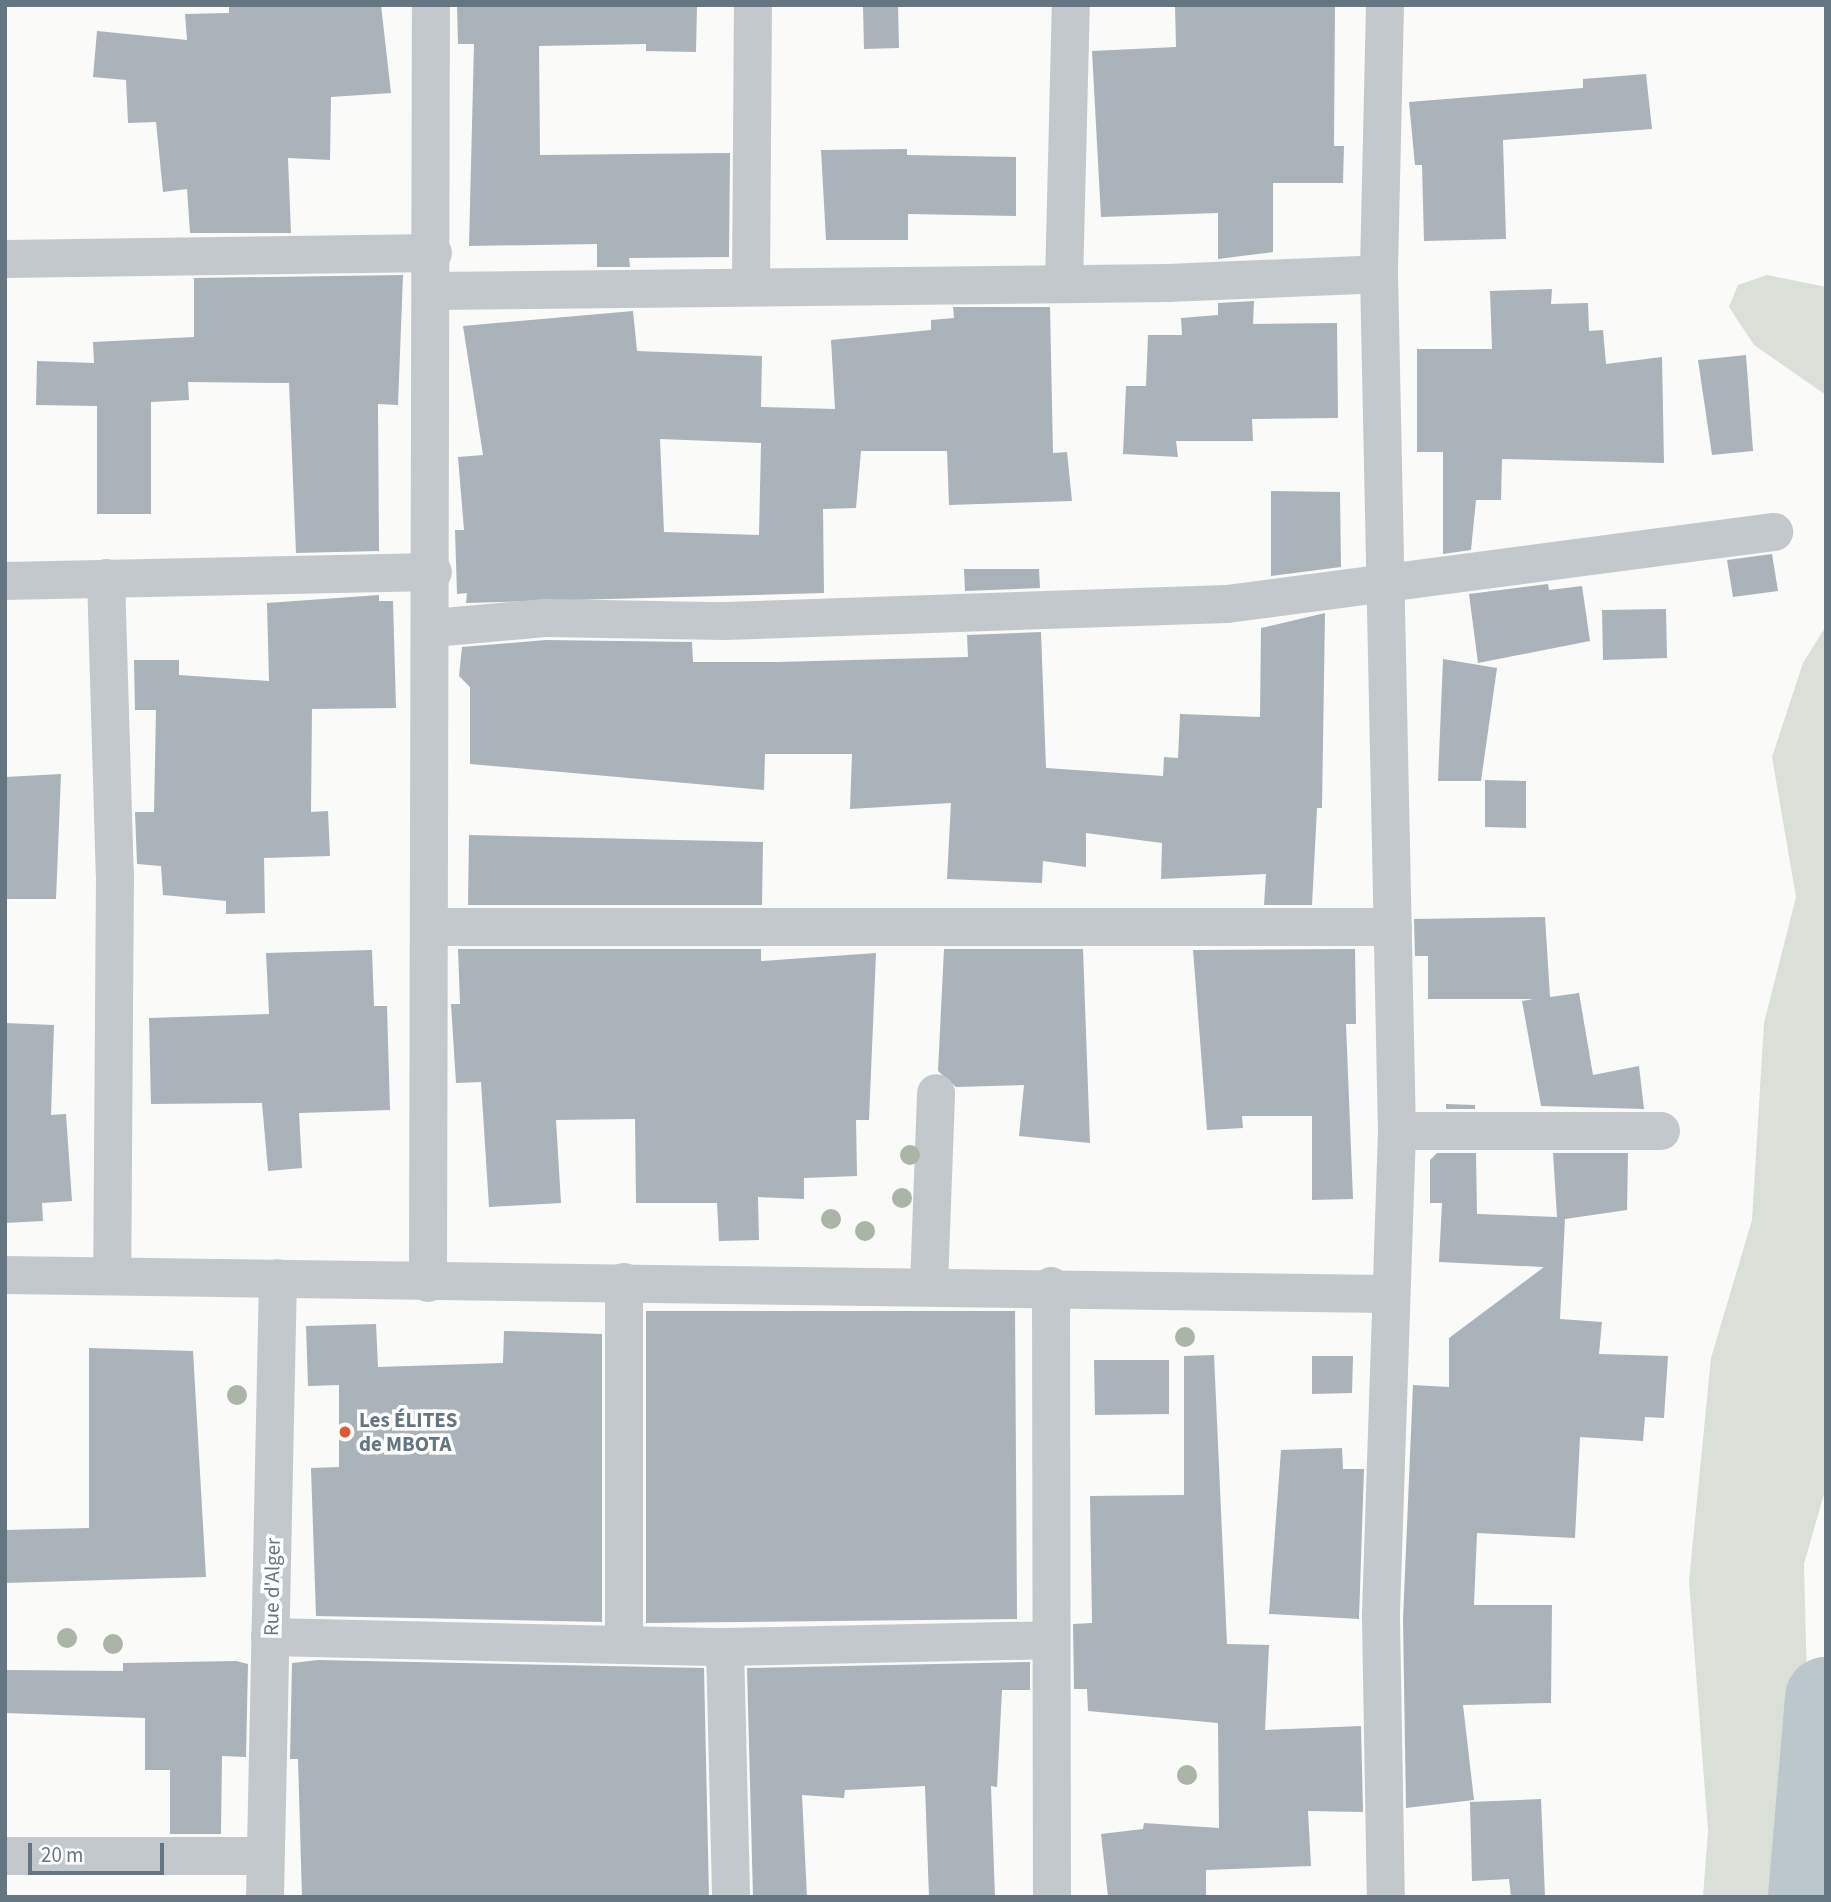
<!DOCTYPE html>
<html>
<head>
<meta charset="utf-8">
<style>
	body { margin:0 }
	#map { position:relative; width:1831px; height:1902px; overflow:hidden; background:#fafaf8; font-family:"Source Sans 3",sans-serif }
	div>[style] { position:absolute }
	.green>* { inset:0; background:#dadfd7 }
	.river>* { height:82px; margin:-41px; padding:0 41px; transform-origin:41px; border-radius:41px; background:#bbc7cb }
	.building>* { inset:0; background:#aab3b9 }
	.minor>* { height:38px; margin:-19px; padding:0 19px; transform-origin:19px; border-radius:19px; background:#c3c8cc }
	.trees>* { width:20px; height:20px; margin:-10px; border-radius:50%; background:#aab4a7 }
	.dots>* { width:19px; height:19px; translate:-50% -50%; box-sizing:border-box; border:4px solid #fff; border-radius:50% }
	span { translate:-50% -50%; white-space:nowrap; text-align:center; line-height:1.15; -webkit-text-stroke:7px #fff; paint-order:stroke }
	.poi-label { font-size:21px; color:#657683; font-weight:700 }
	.left { translate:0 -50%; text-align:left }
	.street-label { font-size:21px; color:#657683 }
	.frame { position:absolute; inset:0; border:7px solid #657683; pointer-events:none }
	.scale { position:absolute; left:28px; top:1843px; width:136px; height:32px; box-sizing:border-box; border:4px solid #657683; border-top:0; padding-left:9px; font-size:21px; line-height:24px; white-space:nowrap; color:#657683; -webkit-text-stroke:5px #fff; paint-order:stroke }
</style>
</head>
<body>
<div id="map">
	<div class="green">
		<i style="clip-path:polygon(1767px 275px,1826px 287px,1826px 395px,1754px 345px,1729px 307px,1738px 285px)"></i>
		<i style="clip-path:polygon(1826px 626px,1826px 1487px,1804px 1564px,1808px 1720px,1793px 1897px,1703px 1897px,1708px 1831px,1689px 1581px,1711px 1358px,1752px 1220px,1764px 1023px,1796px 897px,1772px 757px,1803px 663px)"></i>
	</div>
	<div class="river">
		<i style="left:1809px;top:1897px;width:200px;rotate:-85.1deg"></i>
	</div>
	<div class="building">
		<i style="clip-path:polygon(229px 5px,381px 5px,391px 93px,331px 97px,330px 160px,288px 158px,291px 233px,190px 233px,187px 189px,163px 192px,156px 122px,128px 123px,126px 80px,93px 77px,97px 31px,187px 40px,185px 14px,229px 13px)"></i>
		<i style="clip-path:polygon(457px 5px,697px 5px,696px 52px,646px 51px,646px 44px,539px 46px,540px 155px,730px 153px,729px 257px,629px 258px,630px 267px,597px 267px,597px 244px,469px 246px,474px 44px,458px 44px)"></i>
		<i style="clip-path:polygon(863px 5px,898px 5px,899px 48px,864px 49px)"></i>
		<i style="clip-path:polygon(1175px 5px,1335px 5px,1334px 146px,1344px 146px,1343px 183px,1273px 183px,1273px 252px,1218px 259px,1218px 213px,1101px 217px,1092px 51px,1176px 47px)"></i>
		<i style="clip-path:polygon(1646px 74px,1652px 129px,1503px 140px,1506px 239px,1424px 241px,1422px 165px,1415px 165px,1409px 102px,1583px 88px,1583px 79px)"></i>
		<i style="clip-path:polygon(907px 149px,907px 155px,1016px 157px,1016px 216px,908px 214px,908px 240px,826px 240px,821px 150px)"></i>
		<i style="clip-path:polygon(403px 275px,398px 405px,378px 404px,379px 551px,296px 553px,289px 383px,188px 382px,189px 400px,151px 402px,151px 514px,97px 514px,97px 406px,36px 405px,37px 361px,94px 363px,93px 342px,194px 337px,194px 278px)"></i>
		<i style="clip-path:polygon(1552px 289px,1551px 304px,1588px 303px,1589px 331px,1603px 330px,1606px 364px,1662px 357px,1664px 463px,1502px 459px,1501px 500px,1476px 500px,1471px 550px,1443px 554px,1443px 452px,1417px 452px,1417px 349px,1492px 349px,1490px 291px)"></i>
		<i style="clip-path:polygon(1254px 301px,1253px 324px,1337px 323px,1338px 418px,1252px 419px,1253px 441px,1176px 441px,1178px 457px,1123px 454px,1126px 386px,1146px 386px,1148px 335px,1182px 335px,1181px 318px,1218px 315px,1218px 303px)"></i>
		<i style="clip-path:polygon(evenodd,953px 307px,1050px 307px,1053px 453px,1067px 452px,1072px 501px,949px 505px,947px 451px,861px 451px,856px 508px,823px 509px,824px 593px,466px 603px,467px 593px,457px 594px,455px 530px,464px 530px,458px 457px,483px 455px,463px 326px,633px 311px,637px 351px,762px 356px,761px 407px,835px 409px,831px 340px,931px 330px,931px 320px,954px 318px,953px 307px,660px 439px,761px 443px,759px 535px,664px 532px,660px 439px)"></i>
		<i style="clip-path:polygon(1746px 355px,1753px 451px,1712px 455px,1698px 360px)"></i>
		<i style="clip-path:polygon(1271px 491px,1340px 492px,1341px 567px,1271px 576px)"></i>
		<i style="clip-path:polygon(1772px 554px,1778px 591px,1733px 597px,1727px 560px)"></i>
		<i style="clip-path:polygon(964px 569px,1039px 569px,1040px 588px,965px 591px)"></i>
		<i style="clip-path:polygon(1548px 584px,1549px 590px,1582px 586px,1590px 641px,1478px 663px,1469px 594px)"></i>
		<i style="clip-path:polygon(379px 595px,379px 601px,393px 601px,396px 708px,312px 709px,311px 812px,328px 811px,330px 856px,264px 858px,265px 913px,226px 914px,226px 901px,163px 895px,161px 866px,137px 864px,135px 812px,154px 812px,156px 710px,135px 710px,134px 660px,179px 660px,179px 675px,269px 681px,267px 603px)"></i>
		<i style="clip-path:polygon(1666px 609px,1667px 658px,1603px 660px,1602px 610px)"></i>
		<i style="clip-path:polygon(1325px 613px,1322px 808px,1317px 808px,1312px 905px,1264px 905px,1266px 874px,1161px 879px,1162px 843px,1086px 833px,1086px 867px,1043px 861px,1042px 883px,947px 879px,951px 803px,850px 809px,852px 754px,765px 754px,764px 790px,470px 764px,470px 687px,459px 676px,462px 647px,546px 640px,692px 642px,693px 662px,777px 662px,968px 657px,967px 635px,1041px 632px,1046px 768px,1163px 776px,1164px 757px,1178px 758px,1180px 714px,1260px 717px,1261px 628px)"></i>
		<i style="clip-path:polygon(1443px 659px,1497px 668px,1481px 781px,1438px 781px)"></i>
		<i style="clip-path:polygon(61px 774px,56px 899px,5px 899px,5px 777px)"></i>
		<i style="clip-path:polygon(1485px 780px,1526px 781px,1526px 828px,1485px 827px)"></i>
		<i style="clip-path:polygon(469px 835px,763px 842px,762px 905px,468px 905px)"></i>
		<i style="clip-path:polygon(1545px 917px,1550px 997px,1579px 993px,1593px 1075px,1639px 1066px,1644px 1109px,1541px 1106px,1522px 1001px,1533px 999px,1428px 999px,1428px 956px,1415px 956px,1414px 919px)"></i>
		<i style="clip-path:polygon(458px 949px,761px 949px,761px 961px,876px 953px,869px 1120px,856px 1120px,857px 1176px,804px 1178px,804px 1199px,758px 1197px,759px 1240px,719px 1241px,717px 1203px,636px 1203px,635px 1119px,556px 1120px,561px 1203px,489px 1207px,481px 1082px,456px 1083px,451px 1004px,460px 1004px)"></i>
		<i style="clip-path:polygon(944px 949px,1083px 949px,1090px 1143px,1019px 1136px,1024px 1085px,956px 1087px,938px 1071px)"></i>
		<i style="clip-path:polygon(1355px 949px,1356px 1024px,1346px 1024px,1353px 1199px,1312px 1200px,1312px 1116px,1242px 1116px,1243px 1128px,1207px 1130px,1193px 950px)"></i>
		<i style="clip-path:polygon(372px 950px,374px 1006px,387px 1006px,390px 1110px,299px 1113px,302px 1168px,268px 1171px,262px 1103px,151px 1104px,149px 1018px,269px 1014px,266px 953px)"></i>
		<i style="clip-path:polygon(5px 1023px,54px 1025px,51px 1115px,66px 1114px,72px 1201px,42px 1203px,43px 1221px,5px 1223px)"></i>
		<i style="clip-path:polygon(1446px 1104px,1475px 1105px,1475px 1109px,1446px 1109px)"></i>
		<i style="clip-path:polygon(1437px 1153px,1476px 1153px,1477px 1214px,1557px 1217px,1553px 1153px,1628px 1153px,1627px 1210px,1565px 1219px,1560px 1319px,1602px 1322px,1599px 1354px,1668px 1356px,1664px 1418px,1645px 1417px,1643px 1441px,1580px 1437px,1575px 1538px,1477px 1533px,1474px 1605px,1552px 1605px,1551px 1703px,1463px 1705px,1474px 1800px,1406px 1808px,1403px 1619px,1413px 1385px,1449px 1387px,1449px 1338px,1544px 1267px,1439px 1262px,1442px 1203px,1430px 1203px,1430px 1160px)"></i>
		<i style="clip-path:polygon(646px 1311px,1015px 1311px,1017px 1619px,646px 1623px)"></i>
		<i style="clip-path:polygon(376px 1324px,378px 1367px,503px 1363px,504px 1331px,602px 1334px,602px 1622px,316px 1616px,311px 1468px,339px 1467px,339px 1385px,308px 1386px,306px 1326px)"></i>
		<i style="clip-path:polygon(89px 1348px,193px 1351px,206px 1577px,5px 1583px,5px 1530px,89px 1528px)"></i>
		<i style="clip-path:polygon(1214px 1355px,1227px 1644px,1269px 1645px,1265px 1730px,1361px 1726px,1363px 1812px,1308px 1811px,1311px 1866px,1206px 1870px,1206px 1897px,1108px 1897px,1101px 1834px,1143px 1829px,1144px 1823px,1219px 1828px,1218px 1723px,1088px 1711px,1087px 1689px,1074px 1689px,1073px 1624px,1092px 1623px,1090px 1496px,1184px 1495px,1184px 1356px)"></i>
		<i style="clip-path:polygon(1312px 1356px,1353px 1356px,1352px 1393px,1312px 1394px)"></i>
		<i style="clip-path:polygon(1094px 1360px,1169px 1360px,1169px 1414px,1095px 1415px)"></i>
		<i style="clip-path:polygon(1342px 1448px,1343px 1469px,1364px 1469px,1359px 1619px,1269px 1614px,1281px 1450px)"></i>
		<i style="clip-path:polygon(318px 1660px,704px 1668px,709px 1897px,302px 1897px,298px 1759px,290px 1759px,292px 1663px)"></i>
		<i style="clip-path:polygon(236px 1661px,248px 1664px,246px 1757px,222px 1756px,221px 1834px,170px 1834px,170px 1770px,145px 1770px,145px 1718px,5px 1713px,5px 1670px,123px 1671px,123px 1663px)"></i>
		<i style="clip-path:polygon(1030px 1662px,1030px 1690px,1002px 1690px,997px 1787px,991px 1786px,995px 1897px,929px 1897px,925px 1786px,845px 1790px,844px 1798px,802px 1795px,807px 1897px,753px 1897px,747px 1668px)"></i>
		<i style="clip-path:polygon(1541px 1799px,1545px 1897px,1511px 1897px,1509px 1879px,1472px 1881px,1470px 1802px)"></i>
	</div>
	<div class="minor">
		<i style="left:1385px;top:5px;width:269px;rotate:91.3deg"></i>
		<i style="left:1379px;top:274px;width:857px;rotate:88.8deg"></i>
		<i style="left:1397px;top:1131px;width:488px;rotate:91.9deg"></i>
		<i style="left:1381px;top:1619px;width:278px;rotate:89deg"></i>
		<i style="left:5px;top:259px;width:428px;rotate:-0.8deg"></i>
		<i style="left:1064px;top:284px;width:279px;rotate:-88.6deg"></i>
		<i style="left:751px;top:286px;width:281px;rotate:-89.6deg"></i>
		<i style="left:431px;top:291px;width:737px;rotate:-0.62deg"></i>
		<i style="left:1168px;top:283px;width:211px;rotate:-2.4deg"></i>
		<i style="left:106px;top:578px;width:296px;rotate:88.3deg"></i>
		<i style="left:115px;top:874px;width:401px;rotate:90.4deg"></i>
		<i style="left:5px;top:581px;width:428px;rotate:-1.2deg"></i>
		<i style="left:433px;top:628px;width:112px;rotate:-5.1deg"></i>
		<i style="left:545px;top:618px;width:179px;rotate:1deg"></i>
		<i style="left:724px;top:621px;width:503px;rotate:-1.94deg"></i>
		<i style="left:1227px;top:604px;width:552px;rotate:-7.5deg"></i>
		<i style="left:430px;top:927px;width:963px"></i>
		<i style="left:1397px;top:1131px;width:264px"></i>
		<i style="left:5px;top:1275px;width:1383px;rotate:0.79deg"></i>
		<i style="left:428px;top:1283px;width:1278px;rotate:-89.87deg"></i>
		<i style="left:929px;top:1286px;width:193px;rotate:-87.9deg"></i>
		<i style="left:1051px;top:1286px;width:611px;rotate:89.91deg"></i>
		<i style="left:270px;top:1637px;width:455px;rotate:1.3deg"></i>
		<i style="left:725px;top:1647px;width:324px;rotate:-1.2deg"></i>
		<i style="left:624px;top:1645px;width:363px;rotate:-90deg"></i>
		<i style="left:725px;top:1647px;width:250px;rotate:88.6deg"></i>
		<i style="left:5px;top:1856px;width:260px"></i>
		<i style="left:265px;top:1897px;width:619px;rotate:-88.8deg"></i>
	</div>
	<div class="trees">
		<i style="left:910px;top:1155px"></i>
		<i style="left:902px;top:1198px"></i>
		<i style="left:831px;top:1219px"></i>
		<i style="left:865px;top:1231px"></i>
		<i style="left:1185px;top:1337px"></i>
		<i style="left:237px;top:1395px"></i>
		<i style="left:67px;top:1638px"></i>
		<i style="left:113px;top:1644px"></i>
		<i style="left:1187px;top:1775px"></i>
	</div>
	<div class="dots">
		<i style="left:345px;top:1432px;background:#e4572e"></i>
	</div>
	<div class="poi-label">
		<span class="left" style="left:359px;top:1432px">Les ÉLITES<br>de MBOTA</span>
	</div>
	<div class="street-label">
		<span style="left:272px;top:1587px;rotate:-89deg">Rue d'Alger</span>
	</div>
	<div class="frame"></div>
	<div class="scale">20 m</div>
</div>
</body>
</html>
